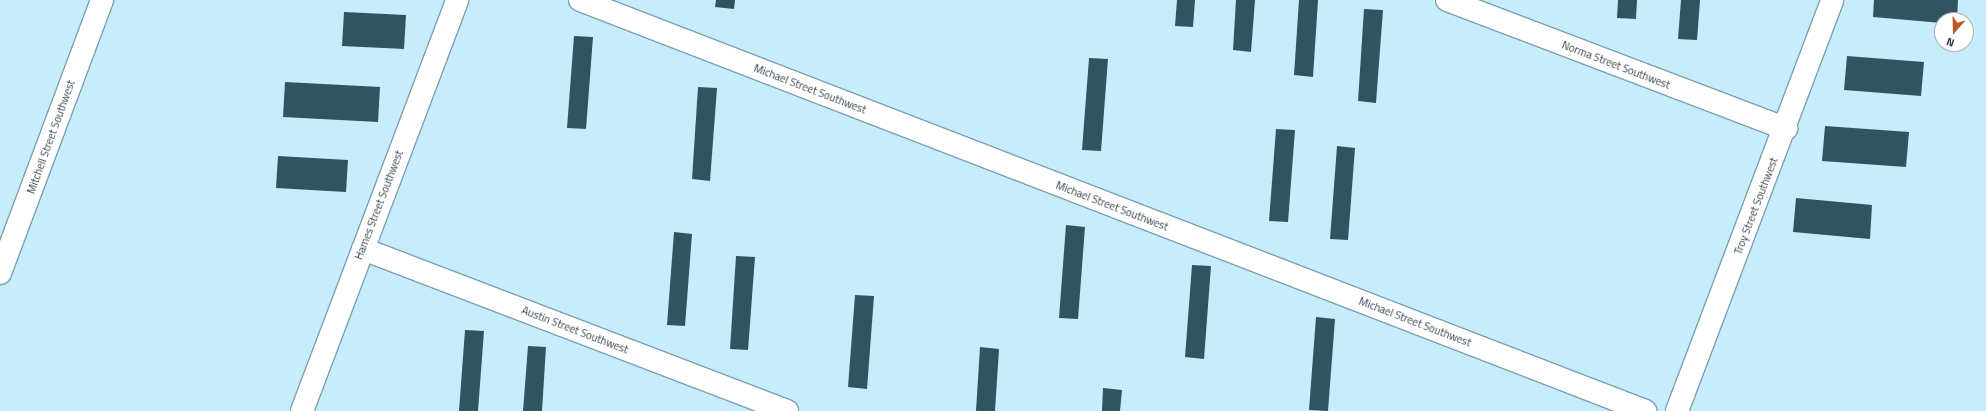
<!DOCTYPE html>
<html>
<head>
<meta charset="utf-8">
<style>
	body { margin:0 }
	#map { position:relative; width:1986px; height:411px; overflow:hidden; background:#c7edfd; font-family:"Titillium Web",sans-serif }
	div>[style] { position:absolute }
	.building>* { inset:0; background:#315461 }
	.roads { filter:drop-shadow(1px 0 #7ca0b0) drop-shadow(-1px 0 #7ca0b0) drop-shadow(0 1px #7ca0b0) drop-shadow(0 -1px #7ca0b0) }
	.minor>* { height:22px; margin:-11px; padding:0 11px; transform-origin:11px; border-radius:11px; background:#fff }
	span { translate:-50% -50%; white-space:nowrap; text-align:center; line-height:1.15; -webkit-text-stroke:4px #fff; paint-order:stroke }
	.street-label { font-size:11px; color:#2d3d43 }
	.north { position:absolute; left:1934px; top:12px; width:40px; height:40px; box-sizing:border-box; background:#fff; border:1px solid #abb1b4; border-radius:50%; rotate:200deg; font-size:11px; font-weight:700; line-height:16px; text-align:center; color:#2d3d43 }
	.north::after { content:''; display:block; margin:auto; width:14px; height:18px; background:#bd5925; clip-path:polygon(50% 0,100% 100%,50% 72%,0 100%) }
</style>
</head>
<body>
<div id="map">
	<div class="building">
		<i style="clip-path:polygon(716px 0,735px 0,734px 9px,715px 7px)"></i>
		<i style="clip-path:polygon(1177px 0,1195px 0,1193px 27px,1175px 26px)"></i>
		<i style="clip-path:polygon(1236px 0,1255px 0,1251px 52px,1233px 50px)"></i>
		<i style="clip-path:polygon(1299px 0,1318px 0,1313px 77px,1294px 75px)"></i>
		<i style="clip-path:polygon(1618px 0,1637px 0,1636px 19px,1617px 18px)"></i>
		<i style="clip-path:polygon(1681px 0,1700px 0,1697px 40px,1678px 39px)"></i>
		<i style="clip-path:polygon(1874px 0,1958px 0,1957px 20px,1942px 23px,1873px 17px)"></i>
		<i style="clip-path:polygon(1364px 9px,1383px 10px,1376px 103px,1358px 101px)"></i>
		<i style="clip-path:polygon(344px 12px,406px 15px,404px 49px,342px 46px)"></i>
		<i style="clip-path:polygon(574px 36px,593px 37px,586px 129px,567px 128px)"></i>
		<i style="clip-path:polygon(1847px 56px,1924px 62px,1921px 96px,1844px 90px)"></i>
		<i style="clip-path:polygon(1089px 58px,1108px 59px,1101px 151px,1082px 150px)"></i>
		<i style="clip-path:polygon(285px 82px,380px 87px,378px 122px,283px 117px)"></i>
		<i style="clip-path:polygon(698px 87px,717px 88px,710px 181px,692px 179px)"></i>
		<i style="clip-path:polygon(1825px 126px,1909px 132px,1906px 167px,1822px 161px)"></i>
		<i style="clip-path:polygon(1276px 129px,1295px 130px,1288px 222px,1269px 221px)"></i>
		<i style="clip-path:polygon(1337px 146px,1355px 148px,1348px 240px,1330px 239px)"></i>
		<i style="clip-path:polygon(278px 156px,348px 160px,346px 192px,276px 188px)"></i>
		<i style="clip-path:polygon(1796px 198px,1872px 205px,1870px 239px,1793px 232px)"></i>
		<i style="clip-path:polygon(1066px 225px,1085px 227px,1078px 319px,1059px 318px)"></i>
		<i style="clip-path:polygon(674px 232px,692px 234px,685px 326px,667px 325px)"></i>
		<i style="clip-path:polygon(736px 256px,755px 257px,748px 350px,730px 349px)"></i>
		<i style="clip-path:polygon(1192px 265px,1211px 266px,1204px 359px,1185px 357px)"></i>
		<i style="clip-path:polygon(855px 295px,874px 296px,867px 389px,848px 387px)"></i>
		<i style="clip-path:polygon(1316px 317px,1335px 319px,1328px 411px,1309px 410px)"></i>
		<i style="clip-path:polygon(465px 330px,484px 331px,478px 411px,459px 411px)"></i>
		<i style="clip-path:polygon(528px 346px,546px 347px,542px 411px,523px 411px)"></i>
		<i style="clip-path:polygon(980px 347px,999px 349px,995px 411px,976px 411px)"></i>
		<i style="clip-path:polygon(1103px 388px,1122px 390px,1120px 411px,1102px 411px)"></i>
	</div>
	<div class="roads">
		<div class="minor">
			<i style="left:580px;top:0;width:1142px;rotate:21.1deg"></i>
			<i style="left:1447px;top:0;width:363px;rotate:20.8deg"></i>
			<i style="left:363px;top:249px;width:454px;rotate:20.9deg"></i>
			<i style="left:0;top:273px;width:291px;rotate:-69.5deg"></i>
			<i style="left:302px;top:411px;width:439px;rotate:-69.3deg"></i>
			<i style="left:1677px;top:411px;width:439px;rotate:-69.3deg"></i>
		</div>
	</div>
	<div class="street-label">
		<span style="left:1616px;top:65px;rotate:21deg">Norma Street Southwest</span>
		<span style="left:810px;top:89px;rotate:21deg">Michael Street Southwest</span>
		<span style="left:51px;top:137px;rotate:-70deg">Mitchell Street Southwest</span>
		<span style="left:379px;top:205px;rotate:-69deg">Hames Street Southwest</span>
		<span style="left:1112px;top:206px;rotate:21deg">Michael Street Southwest</span>
		<span style="left:1756px;top:206px;rotate:-69deg">Troy Street Southwest</span>
		<span style="left:1415px;top:322px;rotate:21deg">Michael Street Southwest</span>
		<span style="left:575px;top:330px;rotate:21deg">Austin Street Southwest</span>
	</div>
	<div class="north">N</div>
</div>
</body>
</html>
